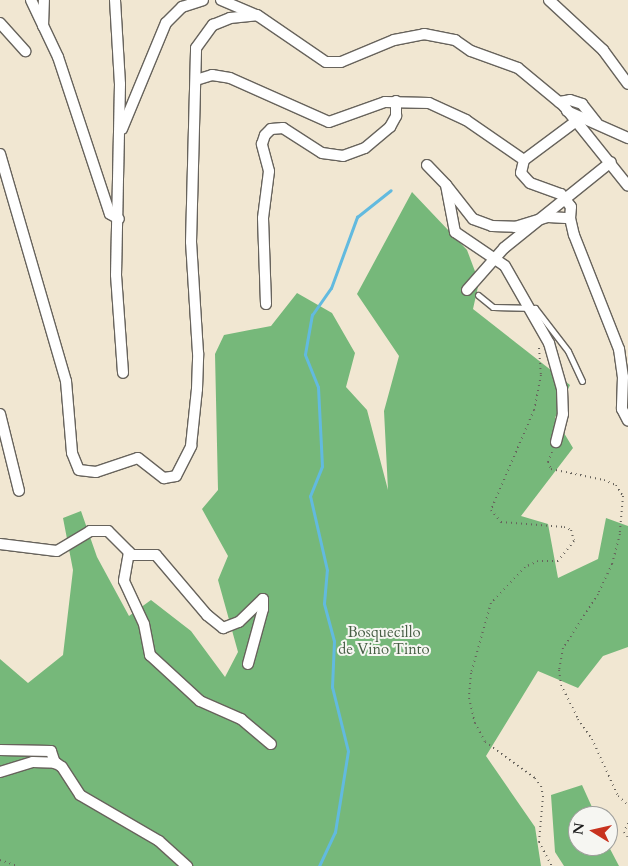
<!DOCTYPE html>
<html>
<head>
<meta charset="utf-8">
<style>
	body { margin:0 }
	#map { position:relative; width:628px; height:866px; overflow:hidden; background:#f1e7d2; font-family:Cardo,serif }
	div>[style] { position:absolute }
	.forest>* { inset:0; background:#76b87a }
	.stream>* { height:3px; margin:-1.5px; padding:0 1.5px; transform-origin:1.5px; border-radius:1.5px; background:#62badf }
	.path>* { height:2px; margin-top:-1px; transform-origin:0; background:repeating-linear-gradient(90deg,#67635c 0 1px,transparent 0 5px) }
	.roads { filter:drop-shadow(1px 0 #67635c) drop-shadow(-1px 0 #67635c) drop-shadow(0 1px #67635c) drop-shadow(0 -1px #67635c) }
	.service>* { height:5px; margin:-2.5px; padding:0 2.5px; transform-origin:2.5px; border-radius:2.5px; background:#fff }
	.minor>* { height:10px; margin:-5px; padding:0 5px; transform-origin:5px; border-radius:5px; background:#fff }
	span { translate:-50% -50%; white-space:nowrap; text-align:center; line-height:1.15; -webkit-text-stroke:4px #f6f6f2; paint-order:stroke }
	.park-label { font-size:15px; color:#465d44 }
	.north { position:absolute; left:568px; top:806px; width:50px; height:50px; box-sizing:border-box; background:#f6f6f2; border:1px solid #9f9f9c; border-radius:50%; rotate:279deg; font-size:14px; font-weight:700; line-height:20px; text-align:center; color:#1c1c1c }
	.north::after { content:''; display:block; margin:auto; width:18px; height:22px; background:#c8321e; clip-path:polygon(50% 0,100% 100%,50% 72%,0 100%) }
</style>
</head>
<body>
<div id="map">
	<div class="forest">
		<i style="clip-path:polygon(412px 192px,467px 250px,479px 282px,473px 309px,570px 385px,555px 418px,573px 448px,521px 516px,548px 524px,558px 578px,598px 559px,606px 518px,628px 526px,628px 647px,603px 656px,578px 688px,538px 671px,486px 756px,535px 827px,541px 866px,0 866px,0 659px,28px 683px,63px 655px,73px 570px,63px 518px,81px 511px,97px 557px,129px 616px,151px 600px,191px 631px,225px 677px,238px 652px,218px 580px,228px 556px,202px 509px,218px 490px,215px 354px,224px 335px,271px 326px,297px 293px,332px 313px,355px 353px,346px 387px,367px 410px,388px 490px,384px 411px,399px 356px,357px 294px)"></i>
		<i style="clip-path:polygon(582px 785px,596px 816px,578px 816px,578px 846px,608px 845px,619px 866px,564px 866px,555px 852px,551px 795px)"></i>
	</div>
	<div class="stream">
		<i style="left:319px;top:866px;width:38px;rotate:-65deg"></i>
		<i style="left:335px;top:832px;width:82px;rotate:-80.9deg"></i>
		<i style="left:348px;top:751px;width:66px;rotate:-104deg"></i>
		<i style="left:332px;top:687px;width:46px;rotate:-87.5deg"></i>
		<i style="left:334px;top:641px;width:39px;rotate:-105deg"></i>
		<i style="left:324px;top:603px;width:33px;rotate:-85deg"></i>
		<i style="left:327px;top:570px;width:76px;rotate:-102.9deg"></i>
		<i style="left:310px;top:496px;width:32px;rotate:-68deg"></i>
		<i style="left:322px;top:466px;width:79px;rotate:-92.9deg"></i>
		<i style="left:318px;top:387px;width:35px;rotate:-112deg"></i>
		<i style="left:305px;top:354px;width:40px;rotate:-80deg"></i>
		<i style="left:312px;top:315px;width:33px;rotate:-55deg"></i>
		<i style="left:331px;top:288px;width:76px;rotate:-69.9deg"></i>
		<i style="left:357px;top:217px;width:43px;rotate:-38.5deg"></i>
	</div>
	<div class="path">
		<i style="left:539px;top:348px;width:27px;rotate:86deg"></i>
		<i style="left:541px;top:375px;width:36px;rotate:101deg"></i>
		<i style="left:534px;top:410px;width:109px;rotate:113.3deg"></i>
		<i style="left:491px;top:510px;width:16px;rotate:50deg"></i>
		<i style="left:501px;top:522px;width:63px;rotate:4.5deg"></i>
		<i style="left:564px;top:527px;width:8px;rotate:23deg"></i>
		<i style="left:571px;top:530px;width:11px;rotate:75deg"></i>
		<i style="left:574px;top:541px;width:26px;rotate:129deg"></i>
		<i style="left:558px;top:561px;width:20px;rotate:180deg"></i>
		<i style="left:538px;top:561px;width:14px;rotate:155deg"></i>
		<i style="left:525px;top:567px;width:50px;rotate:133.4deg"></i>
		<i style="left:491px;top:603px;width:73px;rotate:105.9deg"></i>
		<i style="left:471px;top:673px;width:25px;rotate:95deg"></i>
		<i style="left:469px;top:698px;width:26px;rotate:77deg"></i>
		<i style="left:475px;top:723px;width:21px;rotate:62deg"></i>
		<i style="left:485px;top:742px;width:62px;rotate:35.8deg"></i>
		<i style="left:535px;top:778px;width:10px;rotate:53deg"></i>
		<i style="left:541px;top:786px;width:10px;rotate:79deg"></i>
		<i style="left:543px;top:796px;width:46px;rotate:95deg"></i>
		<i style="left:539px;top:842px;width:27px;rotate:62deg"></i>
		<i style="left:552px;top:452px;width:11px;rotate:112deg"></i>
		<i style="left:548px;top:462px;width:8px;rotate:67deg"></i>
		<i style="left:551px;top:469px;width:54px;rotate:11.7deg"></i>
		<i style="left:604px;top:480px;width:13px;rotate:23deg"></i>
		<i style="left:616px;top:485px;width:13px;rotate:58deg"></i>
		<i style="left:623px;top:496px;width:38px;rotate:95deg"></i>
		<i style="left:620px;top:534px;width:31px;rotate:105deg"></i>
		<i style="left:612px;top:564px;width:33px;rotate:115deg"></i>
		<i style="left:598px;top:594px;width:64px;rotate:122.9deg"></i>
		<i style="left:563px;top:648px;width:22px;rotate:100deg"></i>
		<i style="left:559px;top:670px;width:15px;rotate:82deg"></i>
		<i style="left:561px;top:685px;width:38px;rotate:63deg"></i>
		<i style="left:578px;top:719px;width:24px;rotate:55deg"></i>
		<i style="left:592px;top:739px;width:63px;rotate:65.5deg"></i>
		<i style="left:618px;top:796px;width:13px;rotate:42deg"></i>
		<i style="left:628px;top:823px;width:10px;rotate:114deg"></i>
		<i style="left:624px;top:832px;width:6px;rotate:51deg"></i>
		<i style="left:0;top:860px;width:18px;rotate:19deg"></i>
	</div>
	<div class="roads">
		<div class="service">
			<i style="left:478px;top:295px;width:19px;rotate:39deg"></i>
			<i style="left:493px;top:307px;width:42px;rotate:1.4deg"></i>
			<i style="left:535px;top:308px;width:54px;rotate:52.5deg"></i>
			<i style="left:568px;top:351px;width:33px;rotate:65deg"></i>
		</div>
		<div class="minor">
			<i style="left:31px;top:0;width:63px;rotate:64.7deg"></i>
			<i style="left:58px;top:57px;width:165px;rotate:71.7deg"></i>
			<i style="left:110px;top:214px;width:10px;rotate:29deg"></i>
			<i style="left:115px;top:0;width:84px;rotate:86.6deg"></i>
			<i style="left:120px;top:84px;width:191px;rotate:91.2deg"></i>
			<i style="left:116px;top:275px;width:98px;rotate:85.9deg"></i>
			<i style="left:221px;top:0;width:39px;rotate:23deg"></i>
			<i style="left:257px;top:15px;width:83px;rotate:34.3deg"></i>
			<i style="left:326px;top:62px;width:15px"></i>
			<i style="left:341px;top:62px;width:57px;rotate:-22.5deg"></i>
			<i style="left:394px;top:40px;width:31px;rotate:-11deg"></i>
			<i style="left:424px;top:34px;width:32px;rotate:11deg"></i>
			<i style="left:455px;top:40px;width:19px;rotate:35deg"></i>
			<i style="left:471px;top:51px;width:50px;rotate:19.9deg"></i>
			<i style="left:518px;top:68px;width:60px;rotate:39.6deg"></i>
			<i style="left:564px;top:106px;width:102px;rotate:51.3deg"></i>
			<i style="left:549px;top:0;width:74px;rotate:42.8deg"></i>
			<i style="left:603px;top:50px;width:42px;rotate:53.7deg"></i>
			<i style="left:0;top:23px;width:38px;rotate:48deg"></i>
			<i style="left:43px;top:26px;width:26px;rotate:-88deg"></i>
			<i style="left:196px;top:80px;width:17px;rotate:-17deg"></i>
			<i style="left:212px;top:75px;width:18px;rotate:9deg"></i>
			<i style="left:230px;top:78px;width:108px;rotate:24deg"></i>
			<i style="left:329px;top:122px;width:59px;rotate:-19.7deg"></i>
			<i style="left:385px;top:102px;width:44px;rotate:1.3deg"></i>
			<i style="left:429px;top:103px;width:41px;rotate:24.7deg"></i>
			<i style="left:466px;top:120px;width:70px;rotate:34.6deg"></i>
			<i style="left:559px;top:102px;width:11px;rotate:-10deg"></i>
			<i style="left:570px;top:100px;width:13px;rotate:18deg"></i>
			<i style="left:582px;top:104px;width:24px;rotate:52deg"></i>
			<i style="left:567px;top:111px;width:67px;rotate:23.9deg"></i>
			<i style="left:575px;top:122px;width:64px;rotate:143.3deg"></i>
			<i style="left:524px;top:160px;width:13px;rotate:103deg"></i>
			<i style="left:521px;top:173px;width:13px;rotate:48deg"></i>
			<i style="left:530px;top:183px;width:33px;rotate:20deg"></i>
			<i style="left:561px;top:194px;width:16px;rotate:52deg"></i>
			<i style="left:571px;top:207px;width:11px;rotate:95deg"></i>
			<i style="left:570px;top:218px;width:17px;rotate:77deg"></i>
			<i style="left:574px;top:235px;width:123px;rotate:68.5deg"></i>
			<i style="left:619px;top:349px;width:28px;rotate:82deg"></i>
			<i style="left:623px;top:377px;width:32px;rotate:92deg"></i>
			<i style="left:622px;top:409px;width:13px;rotate:63deg"></i>
			<i style="left:122px;top:129px;width:115px;rotate:-67.5deg"></i>
			<i style="left:166px;top:23px;width:23px;rotate:-45deg"></i>
			<i style="left:182px;top:7px;width:22px;rotate:-18deg"></i>
			<i style="left:0;top:154px;width:236px;rotate:73.8deg"></i>
			<i style="left:66px;top:381px;width:72px;rotate:85.2deg"></i>
			<i style="left:72px;top:453px;width:18px;rotate:68deg"></i>
			<i style="left:79px;top:470px;width:17px;rotate:7deg"></i>
			<i style="left:96px;top:472px;width:44px;rotate:-18.4deg"></i>
			<i style="left:138px;top:458px;width:33px;rotate:38deg"></i>
			<i style="left:164px;top:478px;width:12px;rotate:-9deg"></i>
			<i style="left:176px;top:476px;width:34px;rotate:-63deg"></i>
			<i style="left:191px;top:446px;width:57px;rotate:-84deg"></i>
			<i style="left:197px;top:389px;width:36px;rotate:-88deg"></i>
			<i style="left:198px;top:353px;width:111px;rotate:-93.6deg"></i>
			<i style="left:191px;top:242px;width:194px;rotate:-88.5deg"></i>
			<i style="left:196px;top:48px;width:29px;rotate:-54deg"></i>
			<i style="left:213px;top:25px;width:18px;rotate:-22deg"></i>
			<i style="left:230px;top:18px;width:27px;rotate:-6deg"></i>
			<i style="left:427px;top:165px;width:28px;rotate:46deg"></i>
			<i style="left:446px;top:185px;width:48px;rotate:79.2deg"></i>
			<i style="left:455px;top:232px;width:60px;rotate:34.2deg"></i>
			<i style="left:505px;top:266px;width:89px;rotate:60.3deg"></i>
			<i style="left:549px;top:343px;width:48px;rotate:74.2deg"></i>
			<i style="left:562px;top:389px;width:25px;rotate:88deg"></i>
			<i style="left:563px;top:414px;width:29px;rotate:104deg"></i>
			<i style="left:447px;top:186px;width:42px;rotate:51.8deg"></i>
			<i style="left:473px;top:219px;width:20px;rotate:20deg"></i>
			<i style="left:492px;top:226px;width:23px;rotate:2deg"></i>
			<i style="left:515px;top:227px;width:34px;rotate:-17deg"></i>
			<i style="left:548px;top:217px;width:22px;rotate:3deg"></i>
			<i style="left:467px;top:290px;width:56px;rotate:-48.6deg"></i>
			<i style="left:504px;top:248px;width:137px;rotate:-38.8deg"></i>
			<i style="left:266px;top:304px;width:86px;rotate:-92deg"></i>
			<i style="left:263px;top:218px;width:47px;rotate:-82.7deg"></i>
			<i style="left:269px;top:171px;width:28px;rotate:-105deg"></i>
			<i style="left:262px;top:144px;width:9px;rotate:-72deg"></i>
			<i style="left:265px;top:135px;width:8px;rotate:-45deg"></i>
			<i style="left:271px;top:129px;width:12px;rotate:-5deg"></i>
			<i style="left:283px;top:128px;width:46px;rotate:32.7deg"></i>
			<i style="left:322px;top:153px;width:21px;rotate:8deg"></i>
			<i style="left:343px;top:156px;width:23px;rotate:-20deg"></i>
			<i style="left:365px;top:148px;width:33px;rotate:-40deg"></i>
			<i style="left:390px;top:127px;width:13px;rotate:-61deg"></i>
			<i style="left:396px;top:116px;width:15px;rotate:-90deg"></i>
			<i style="left:0;top:414px;width:79px;rotate:76.1deg"></i>
			<i style="left:0;top:544px;width:57px;rotate:7deg"></i>
			<i style="left:57px;top:551px;width:39px;rotate:-31deg"></i>
			<i style="left:90px;top:531px;width:18px"></i>
			<i style="left:108px;top:531px;width:34px;rotate:45deg"></i>
			<i style="left:132px;top:555px;width:24px"></i>
			<i style="left:156px;top:555px;width:79px;rotate:49.6deg"></i>
			<i style="left:207px;top:615px;width:21px;rotate:39deg"></i>
			<i style="left:223px;top:628px;width:17px;rotate:-21deg"></i>
			<i style="left:239px;top:622px;width:33px;rotate:-44deg"></i>
			<i style="left:263px;top:599px;width:10px;rotate:90deg"></i>
			<i style="left:263px;top:609px;width:57px;rotate:105.3deg"></i>
			<i style="left:129px;top:552px;width:29px;rotate:100deg"></i>
			<i style="left:124px;top:581px;width:47px;rotate:65.1deg"></i>
			<i style="left:144px;top:624px;width:32px;rotate:79deg"></i>
			<i style="left:150px;top:655px;width:68px;rotate:42.6deg"></i>
			<i style="left:200px;top:701px;width:45px;rotate:23.7deg"></i>
			<i style="left:241px;top:719px;width:39px;rotate:40deg"></i>
			<i style="left:0;top:750px;width:51px;rotate:1.1deg"></i>
			<i style="left:51px;top:751px;width:13px;rotate:72deg"></i>
			<i style="left:0;top:772px;width:34px;rotate:-17deg"></i>
			<i style="left:33px;top:762px;width:23px;rotate:2deg"></i>
			<i style="left:56px;top:763px;width:7px;rotate:34deg"></i>
			<i style="left:62px;top:767px;width:33px;rotate:57deg"></i>
			<i style="left:80px;top:795px;width:91px;rotate:30.2deg"></i>
			<i style="left:159px;top:841px;width:38px;rotate:42deg"></i>
		</div>
	</div>
	<div class="park-label">
		<span style="left:384px;top:641px">Bosquecillo<br>de Vino Tinto</span>
	</div>
	<div class="north">N</div>
</div>
</body>
</html>
